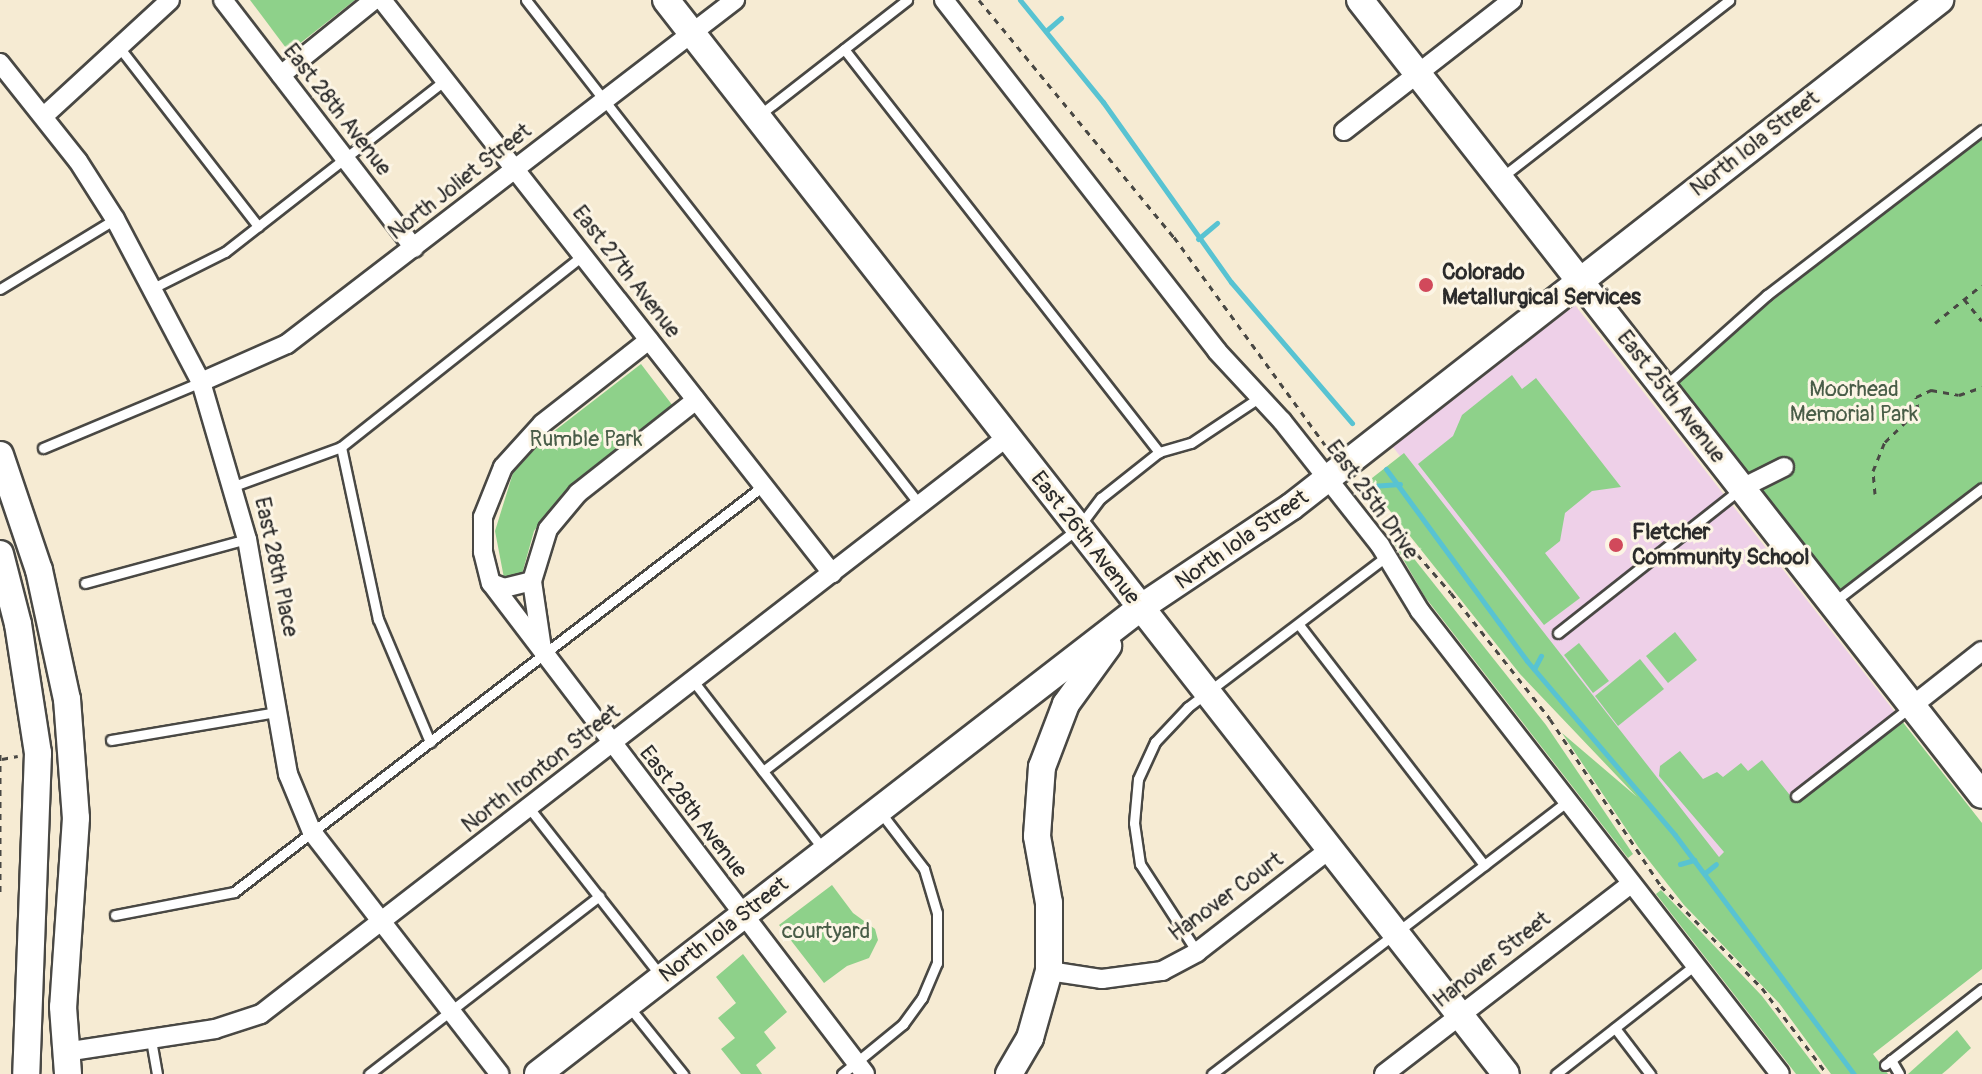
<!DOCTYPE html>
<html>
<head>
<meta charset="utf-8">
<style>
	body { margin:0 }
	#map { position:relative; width:1982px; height:1074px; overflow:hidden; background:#f6ebd3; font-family:Pangolin,sans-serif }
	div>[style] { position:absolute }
	.built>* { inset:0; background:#eed0e8 }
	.green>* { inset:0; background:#8ed18a }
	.stream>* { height:5px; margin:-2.5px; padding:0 2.5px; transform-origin:2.5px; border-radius:2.5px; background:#58c3d2 }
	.path>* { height:3px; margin-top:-1.5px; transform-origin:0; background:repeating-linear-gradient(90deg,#494844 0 6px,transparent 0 12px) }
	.roads { filter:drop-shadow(2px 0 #494844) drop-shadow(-2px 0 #494844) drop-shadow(0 2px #494844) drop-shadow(0 -2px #494844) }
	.lane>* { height:9px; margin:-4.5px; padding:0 4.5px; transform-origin:4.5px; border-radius:4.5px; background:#fff }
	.street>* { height:18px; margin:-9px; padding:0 9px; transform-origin:9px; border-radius:9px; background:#fff }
	.secondary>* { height:26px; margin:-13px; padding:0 13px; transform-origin:13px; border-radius:13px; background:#fff }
	.dots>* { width:22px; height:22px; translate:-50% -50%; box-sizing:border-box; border:4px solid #fcf5e5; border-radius:50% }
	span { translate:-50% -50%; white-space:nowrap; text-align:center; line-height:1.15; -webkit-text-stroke:6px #fcf5e5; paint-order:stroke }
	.street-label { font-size:22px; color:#2b2b2b }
	.poi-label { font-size:22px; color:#2b2b2b; font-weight:700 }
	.left { translate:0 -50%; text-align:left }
	.park-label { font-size:22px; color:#495d48 }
</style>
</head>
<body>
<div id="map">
	<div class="built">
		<i style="clip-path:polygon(1575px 305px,1898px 716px,1714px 861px,1393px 447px)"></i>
	</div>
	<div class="green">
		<i style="clip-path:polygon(250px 0,355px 0,289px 52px)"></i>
		<i style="clip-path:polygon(1982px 134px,1982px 488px,1843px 595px,1673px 380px)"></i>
		<i style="clip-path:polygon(641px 364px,673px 406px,562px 494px,534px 531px,522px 574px,504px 578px,495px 531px,513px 473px,544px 439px)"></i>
		<i style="clip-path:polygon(1512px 375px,1522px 389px,1536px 378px,1621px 487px,1592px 491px,1565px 513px,1560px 541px,1545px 553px,1580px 598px,1544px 625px,1418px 464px,1453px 436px,1462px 415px)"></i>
		<i style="clip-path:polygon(1404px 453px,1719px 857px,1724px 852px,1659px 776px,1660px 766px,1680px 751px,1703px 779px,1717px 772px,1723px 777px,1741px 763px,1748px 771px,1762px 760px,1793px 799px,1898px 716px,1982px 823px,1982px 969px,1873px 1054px,1888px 1074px,1831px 1074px,1779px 1003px,1684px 905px,1639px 848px,1562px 733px,1637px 797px,1520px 674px,1367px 482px)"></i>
		<i style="clip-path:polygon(1400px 541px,1546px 725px,1633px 854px,1628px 858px,1425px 597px,1395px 545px)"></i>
		<i style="clip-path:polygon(1675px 632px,1697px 660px,1668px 683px,1646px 656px)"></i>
		<i style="clip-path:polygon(1579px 643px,1609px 681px,1593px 693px,1564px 655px)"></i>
		<i style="clip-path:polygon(1640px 659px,1664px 689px,1618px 726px,1595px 696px)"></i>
		<i style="clip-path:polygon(832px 885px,853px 913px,875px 929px,878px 940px,869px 958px,847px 966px,824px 983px,779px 925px)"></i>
		<i style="clip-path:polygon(1661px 890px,1762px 996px,1821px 1074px,1796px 1074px,1656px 894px)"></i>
		<i style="clip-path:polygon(743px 954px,787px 1012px,764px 1032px,776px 1048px,756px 1065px,762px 1074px,741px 1074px,721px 1049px,735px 1038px,718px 1018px,736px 1003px,716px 977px)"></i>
		<i style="clip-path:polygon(1957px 1030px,1971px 1048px,1948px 1069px,1942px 1074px,1908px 1074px)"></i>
	</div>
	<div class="stream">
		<i style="left:1020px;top:0;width:132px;rotate:50.9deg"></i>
		<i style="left:1103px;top:102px;width:221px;rotate:54.6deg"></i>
		<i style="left:1231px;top:282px;width:186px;rotate:49.4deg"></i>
		<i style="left:1046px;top:31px;width:20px;rotate:-41deg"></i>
		<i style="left:1198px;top:239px;width:25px;rotate:-40deg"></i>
		<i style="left:1386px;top:469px;width:238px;rotate:53.7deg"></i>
		<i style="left:1527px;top:661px;width:228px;rotate:49.6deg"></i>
		<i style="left:1675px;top:835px;width:299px;rotate:53.2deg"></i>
		<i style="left:1371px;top:486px;width:29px;rotate:-4deg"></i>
		<i style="left:1534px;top:669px;width:15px;rotate:-62deg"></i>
		<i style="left:1680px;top:864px;width:15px;rotate:-16deg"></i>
		<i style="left:1705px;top:873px;width:14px;rotate:-39deg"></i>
	</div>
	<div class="path">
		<i style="left:979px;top:0;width:307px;rotate:50.6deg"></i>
		<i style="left:1174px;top:237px;width:257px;rotate:54deg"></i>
		<i style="left:1964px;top:299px;width:28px;rotate:51deg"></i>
		<i style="left:1935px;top:323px;width:60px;rotate:-39deg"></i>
		<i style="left:1362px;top:491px;width:135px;rotate:48.9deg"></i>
		<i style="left:1451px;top:593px;width:160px;rotate:51.8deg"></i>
		<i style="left:1550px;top:719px;width:201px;rotate:56.4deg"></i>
		<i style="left:1661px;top:886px;width:144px;rotate:45.3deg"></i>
		<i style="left:1762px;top:988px;width:108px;rotate:52.9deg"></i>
		<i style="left:1875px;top:494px;width:23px;rotate:-95deg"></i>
		<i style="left:1873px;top:471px;width:31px;rotate:-68deg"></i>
		<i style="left:1885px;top:442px;width:46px;rotate:-44.1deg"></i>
		<i style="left:1918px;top:410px;width:13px;rotate:-99deg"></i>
		<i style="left:1916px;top:397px;width:17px;rotate:-25deg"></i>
		<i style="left:1931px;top:390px;width:28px;rotate:10deg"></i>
		<i style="left:1959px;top:395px;width:24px;rotate:-19deg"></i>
		<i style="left:0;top:754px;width:143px;rotate:90deg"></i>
		<i style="left:2px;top:759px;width:16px;rotate:-11deg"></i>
	</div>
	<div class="roads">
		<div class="lane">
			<i style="left:526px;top:0;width:641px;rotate:52.04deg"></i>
			<i style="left:119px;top:47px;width:227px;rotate:52.2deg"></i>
			<i style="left:844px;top:49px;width:512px;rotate:51.99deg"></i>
			<i style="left:758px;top:116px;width:189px;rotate:-37.9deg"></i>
			<i style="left:1502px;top:177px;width:288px;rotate:-37.9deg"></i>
			<i style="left:155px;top:287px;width:78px;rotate:-26.6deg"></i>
			<i style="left:225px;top:252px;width:279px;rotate:-38deg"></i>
			<i style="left:0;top:289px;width:135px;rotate:-31.3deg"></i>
			<i style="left:1666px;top:385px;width:135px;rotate:-41.7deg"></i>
			<i style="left:1767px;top:295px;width:271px;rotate:-37.5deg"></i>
			<i style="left:341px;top:447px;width:176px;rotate:77.9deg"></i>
			<i style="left:378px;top:619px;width:134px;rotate:67.1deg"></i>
			<i style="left:43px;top:448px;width:171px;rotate:-22.7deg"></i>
			<i style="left:234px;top:486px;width:114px;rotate:-20deg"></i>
			<i style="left:341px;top:447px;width:308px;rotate:-38.4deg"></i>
			<i style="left:85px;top:583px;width:168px;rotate:-15.2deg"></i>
			<i style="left:1835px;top:601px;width:185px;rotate:-37.5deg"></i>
			<i style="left:1300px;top:626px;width:302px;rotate:52.4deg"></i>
			<i style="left:1558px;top:633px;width:231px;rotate:-38.3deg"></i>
			<i style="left:694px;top:682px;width:212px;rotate:52.3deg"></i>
			<i style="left:111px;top:740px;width:167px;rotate:-9.6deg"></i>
			<i style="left:763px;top:771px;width:398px;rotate:-37.6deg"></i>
			<i style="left:1078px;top:528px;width:38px;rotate:-53deg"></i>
			<i style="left:1101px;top:498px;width:74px;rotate:-38.4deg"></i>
			<i style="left:1159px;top:452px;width:33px;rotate:-16deg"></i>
			<i style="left:1191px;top:443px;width:83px;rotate:-33.7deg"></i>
			<i style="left:1796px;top:796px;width:143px;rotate:-37.9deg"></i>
			<i style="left:530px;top:809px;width:212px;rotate:51.9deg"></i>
			<i style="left:115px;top:915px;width:121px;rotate:-10.9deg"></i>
			<i style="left:234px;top:892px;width:667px;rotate:-37.51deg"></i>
			<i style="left:1197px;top:952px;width:105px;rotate:-122.9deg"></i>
			<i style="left:1140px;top:864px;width:41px;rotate:-98.3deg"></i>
			<i style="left:1134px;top:823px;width:44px;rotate:-84.8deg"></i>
			<i style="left:1138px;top:779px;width:41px;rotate:-65.3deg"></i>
			<i style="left:1155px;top:742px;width:48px;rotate:-46.7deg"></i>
			<i style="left:1188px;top:707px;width:250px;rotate:-37.2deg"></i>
			<i style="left:630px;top:1008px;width:85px;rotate:51.2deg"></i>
			<i style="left:1615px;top:1028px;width:58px;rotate:52.7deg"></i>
			<i style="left:151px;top:1040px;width:35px;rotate:80deg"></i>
			<i style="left:1891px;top:1060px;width:16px;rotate:60deg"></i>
			<i style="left:1885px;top:1065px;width:123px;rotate:-38.1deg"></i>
			<i style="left:369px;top:1074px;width:291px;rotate:-37.7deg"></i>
			<i style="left:842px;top:1074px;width:79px;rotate:-39.3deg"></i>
			<i style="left:903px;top:1024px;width:32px;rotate:-54deg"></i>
			<i style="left:922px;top:998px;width:38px;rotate:-67deg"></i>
			<i style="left:937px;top:963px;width:50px;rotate:-90deg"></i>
			<i style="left:937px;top:913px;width:46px;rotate:-106.5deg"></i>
			<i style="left:924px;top:869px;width:71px;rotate:-127.5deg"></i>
			<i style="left:1212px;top:1074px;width:449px;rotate:-37.5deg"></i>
			<i style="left:1556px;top:1074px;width:177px;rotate:-38.1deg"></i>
		</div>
		<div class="street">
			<i style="left:223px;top:0;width:313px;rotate:52.4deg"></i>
			<i style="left:382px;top:0;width:729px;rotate:51.86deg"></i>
			<i style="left:944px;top:0;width:445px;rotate:52.1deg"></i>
			<i style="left:1217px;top:351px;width:96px;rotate:47.1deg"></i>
			<i style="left:1282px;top:421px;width:158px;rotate:51.7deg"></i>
			<i style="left:1380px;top:545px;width:77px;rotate:58.8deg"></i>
			<i style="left:1420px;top:611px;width:586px;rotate:52.13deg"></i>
			<i style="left:0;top:63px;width:125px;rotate:51.5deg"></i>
			<i style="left:78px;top:161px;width:69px;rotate:57.5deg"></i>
			<i style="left:115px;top:219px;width:184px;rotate:62.2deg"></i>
			<i style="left:201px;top:382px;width:164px;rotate:73.7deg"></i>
			<i style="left:247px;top:539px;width:239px;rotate:80.1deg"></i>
			<i style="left:288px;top:774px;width:63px;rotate:67.5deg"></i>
			<i style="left:312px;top:832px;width:306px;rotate:52.2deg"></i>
			<i style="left:281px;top:75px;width:119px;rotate:-38.9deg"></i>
			<i style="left:44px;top:116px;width:171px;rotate:-42.6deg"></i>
			<i style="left:1344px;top:131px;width:213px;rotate:-37.9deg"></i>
			<i style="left:649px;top:340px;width:136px;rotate:141.9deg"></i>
			<i style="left:542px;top:424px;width:58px;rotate:132.2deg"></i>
			<i style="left:503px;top:467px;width:54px;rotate:111.8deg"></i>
			<i style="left:483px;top:517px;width:35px;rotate:90deg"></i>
			<i style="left:483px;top:552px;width:32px;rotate:76deg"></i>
			<i style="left:491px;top:583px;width:617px;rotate:52.7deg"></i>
			<i style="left:201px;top:382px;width:94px;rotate:-23.8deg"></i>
			<i style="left:287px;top:344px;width:565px;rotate:-37.52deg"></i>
			<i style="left:1742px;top:488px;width:47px;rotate:-26.6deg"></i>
			<i style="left:491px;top:583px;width:14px;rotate:21deg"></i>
			<i style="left:504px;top:588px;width:29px;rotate:-14deg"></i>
			<i style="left:542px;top:649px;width:69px;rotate:-98.4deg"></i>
			<i style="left:532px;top:581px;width:54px;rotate:-72.9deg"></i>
			<i style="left:548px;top:529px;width:47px;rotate:-50.2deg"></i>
			<i style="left:578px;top:493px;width:150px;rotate:-38.2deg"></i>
			<i style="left:1912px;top:706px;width:89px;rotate:-38.2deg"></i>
			<i style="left:1049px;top:971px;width:54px;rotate:8.6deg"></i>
			<i style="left:1102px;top:979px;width:61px;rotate:-7.6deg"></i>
			<i style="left:1162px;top:971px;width:40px;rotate:-28deg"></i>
			<i style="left:1197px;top:952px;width:168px;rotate:-37.8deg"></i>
			<i style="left:65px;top:1052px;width:152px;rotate:-8.7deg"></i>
			<i style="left:215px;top:1029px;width:48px;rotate:-18.1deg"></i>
			<i style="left:261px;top:1014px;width:943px;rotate:-37.72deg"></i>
			<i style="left:1384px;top:1074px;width:312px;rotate:-37.6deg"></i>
		</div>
		<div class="secondary">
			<i style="left:666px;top:0;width:1363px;rotate:51.97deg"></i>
			<i style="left:1360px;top:0;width:1009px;rotate:51.96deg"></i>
			<i style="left:0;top:455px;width:121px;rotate:71.3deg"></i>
			<i style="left:39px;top:570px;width:132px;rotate:77.8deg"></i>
			<i style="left:67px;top:699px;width:119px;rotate:85.7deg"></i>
			<i style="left:76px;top:818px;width:189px;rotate:93.9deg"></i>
			<i style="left:63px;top:1007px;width:67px;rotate:85.7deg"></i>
			<i style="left:0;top:554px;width:72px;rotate:75.6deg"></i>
			<i style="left:18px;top:624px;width:131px;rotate:81.2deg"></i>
			<i style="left:38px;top:753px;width:321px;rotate:92.1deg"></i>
			<i style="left:538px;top:1074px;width:761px;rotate:-37.74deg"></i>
			<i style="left:1140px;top:608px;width:182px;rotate:-33.8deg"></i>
			<i style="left:1291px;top:507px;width:824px;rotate:-38deg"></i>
			<i style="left:1009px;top:1074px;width:42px;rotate:-59.7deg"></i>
			<i style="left:1030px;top:1038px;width:70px;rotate:-74.2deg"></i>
			<i style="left:1049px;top:971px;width:68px;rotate:-90deg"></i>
			<i style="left:1049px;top:903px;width:68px;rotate:-100.2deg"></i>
			<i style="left:1037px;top:836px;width:69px;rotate:-85.9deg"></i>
			<i style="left:1042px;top:767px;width:67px;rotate:-69.1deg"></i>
			<i style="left:1066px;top:704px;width:72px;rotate:-54.1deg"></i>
		</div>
	</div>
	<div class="dots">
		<i style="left:1426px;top:285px;background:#d1495b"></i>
		<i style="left:1616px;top:545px;background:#d1495b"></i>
	</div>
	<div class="street-label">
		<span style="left:337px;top:110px;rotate:52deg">East 28th Avenue</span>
		<span style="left:1755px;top:144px;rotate:-38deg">North Iola Street</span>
		<span style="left:460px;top:182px;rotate:-38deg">North Joliet Street</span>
		<span style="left:626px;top:272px;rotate:52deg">East 27th Avenue</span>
		<span style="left:1671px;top:397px;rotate:52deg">East 25th Avenue</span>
		<span style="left:1372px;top:500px;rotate:54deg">East 25th Drive</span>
		<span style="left:1085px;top:538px;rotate:52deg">East 26th Avenue</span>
		<span style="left:1242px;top:540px;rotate:-35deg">North Iola Street</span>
		<span style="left:276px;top:567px;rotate:78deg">East 28th Place</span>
		<span style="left:541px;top:769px;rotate:-38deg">North Ironton Street</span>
		<span style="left:693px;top:812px;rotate:52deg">East 28th Avenue</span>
		<span style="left:1226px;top:897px;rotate:-36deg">Hanover Court</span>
		<span style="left:724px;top:930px;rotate:-38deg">North Iola Street</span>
		<span style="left:1492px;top:960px;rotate:-38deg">Hanover Street</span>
	</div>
	<div class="poi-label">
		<span class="left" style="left:1442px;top:285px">Colorado<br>Metallurgical Services</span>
		<span class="left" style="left:1632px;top:545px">Fletcher<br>Community School</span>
	</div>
	<div class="park-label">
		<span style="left:1854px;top:402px">Moorhead<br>Memorial Park</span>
		<span style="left:586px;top:440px">Rumble Park</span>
		<span style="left:826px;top:932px">courtyard</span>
	</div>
</div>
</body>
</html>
